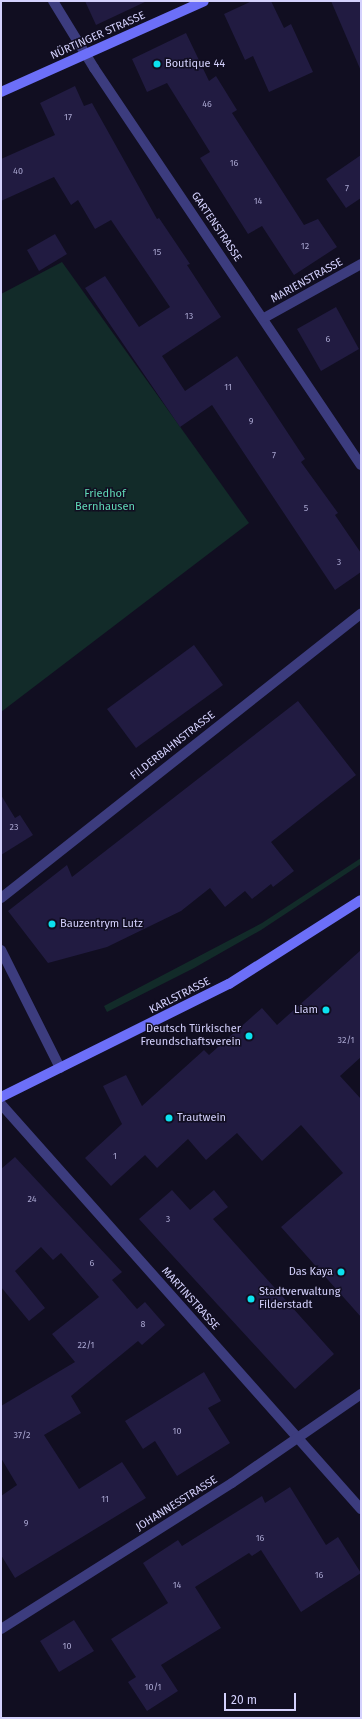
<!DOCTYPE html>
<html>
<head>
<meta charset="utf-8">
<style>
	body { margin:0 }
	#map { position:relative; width:362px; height:1719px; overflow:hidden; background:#110e21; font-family:"Fira Sans",sans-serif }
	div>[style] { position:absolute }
	.green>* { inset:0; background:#122b29 }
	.building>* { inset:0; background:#211b41 }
	.minor>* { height:10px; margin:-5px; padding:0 5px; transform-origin:5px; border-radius:5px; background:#3c3c7e }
	.secondary>* { height:10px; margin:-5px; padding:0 5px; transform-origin:5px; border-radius:5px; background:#6c6ff8 }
	.dots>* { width:11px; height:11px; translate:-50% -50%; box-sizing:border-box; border:2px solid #110e21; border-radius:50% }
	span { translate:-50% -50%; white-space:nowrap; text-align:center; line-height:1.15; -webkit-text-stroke:3px #110e21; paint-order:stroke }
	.number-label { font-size:9px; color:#a7a4ce }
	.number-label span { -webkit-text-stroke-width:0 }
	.street-label { font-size:11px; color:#d4d1fd }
	.poi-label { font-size:11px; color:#d4d1fd }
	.left { translate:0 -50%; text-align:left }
	.right { translate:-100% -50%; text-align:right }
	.park-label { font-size:11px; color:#60d9b6 }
	.frame { position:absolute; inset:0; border:2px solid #d4d1fd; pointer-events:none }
	.scale { position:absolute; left:224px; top:1693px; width:72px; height:18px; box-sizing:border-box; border:2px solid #d4d1fd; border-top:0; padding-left:5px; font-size:12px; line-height:14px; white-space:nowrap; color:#d4d1fd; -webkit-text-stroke:3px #110e21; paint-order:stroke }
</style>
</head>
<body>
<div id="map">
	<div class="green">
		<i style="clip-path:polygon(62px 262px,249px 523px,1px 712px,1px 294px)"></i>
		<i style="clip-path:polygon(361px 858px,361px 864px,261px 930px,194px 968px,107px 1012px,104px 1006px,262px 923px)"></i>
	</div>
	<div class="building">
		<i style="clip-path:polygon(85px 1px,147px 1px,96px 25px)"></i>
		<i style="clip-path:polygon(252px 1px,271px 1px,284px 28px,291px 24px,313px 72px,269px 92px,253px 56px,245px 60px,224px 14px)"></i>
		<i style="clip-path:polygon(331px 1px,361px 1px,361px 71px)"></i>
		<i style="clip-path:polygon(186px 33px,209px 81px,216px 76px,237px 110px,232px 113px,304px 225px,318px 219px,337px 247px,294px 275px,262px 226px,248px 234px,200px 158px,210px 152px,167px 83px,147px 92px,132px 59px)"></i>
		<i style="clip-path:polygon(75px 86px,84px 106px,92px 103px,157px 219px,159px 218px,190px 264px,187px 265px,221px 317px,162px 356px,185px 391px,237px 356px,305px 459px,301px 462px,338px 513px,335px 515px,361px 553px,361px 572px,335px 590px,212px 405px,180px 427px,85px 288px,105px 276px,139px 327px,170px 307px,111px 220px,95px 229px,78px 200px,71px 205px,54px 177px,1px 201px,1px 159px,55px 135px,40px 103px)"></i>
		<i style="clip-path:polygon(361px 155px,361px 198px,346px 208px,326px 179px)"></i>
		<i style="clip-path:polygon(55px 234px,67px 254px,39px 271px,27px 250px)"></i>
		<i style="clip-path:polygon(336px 307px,359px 349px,321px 371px,297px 329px)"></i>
		<i style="clip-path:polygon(194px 645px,223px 685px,136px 748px,107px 709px)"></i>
		<i style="clip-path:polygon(298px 701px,356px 775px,271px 842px,294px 871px,273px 887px,271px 884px,252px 899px,245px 891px,225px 907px,210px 888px,181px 911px,107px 947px,48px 963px,8px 911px,67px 865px,72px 877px)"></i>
		<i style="clip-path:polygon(1px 795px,15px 818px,20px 815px,33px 835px,1px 855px)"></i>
		<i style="clip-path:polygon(361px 950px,361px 1057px,340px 1076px,361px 1099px,361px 1317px,281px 1227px,343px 1173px,301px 1125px,262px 1161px,237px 1133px,206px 1160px,188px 1139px,157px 1168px,145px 1155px,111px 1186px,85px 1158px,122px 1124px,103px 1086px,126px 1075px,142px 1106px,204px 1050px,209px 1055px,262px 1008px,277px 1025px)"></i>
		<i style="clip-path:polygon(15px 1157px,122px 1272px,112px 1280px,137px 1309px,145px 1302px,165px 1325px,142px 1345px,138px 1341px,71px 1396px,81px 1413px,44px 1435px,79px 1489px,122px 1462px,146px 1498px,15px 1578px,1px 1555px,1px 1496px,17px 1485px,1px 1458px,1px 1406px,75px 1362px,52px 1334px,99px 1297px,61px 1253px,53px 1260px,41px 1247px,15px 1271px,45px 1308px,29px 1321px,1px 1287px,1px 1169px)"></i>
		<i style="clip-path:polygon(172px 1190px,190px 1210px,214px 1190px,228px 1207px,213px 1219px,334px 1354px,295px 1389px,139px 1219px)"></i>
		<i style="clip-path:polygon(204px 1372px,221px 1401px,208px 1408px,230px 1443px,177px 1476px,155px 1441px,143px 1449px,125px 1421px)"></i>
		<i style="clip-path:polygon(290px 1487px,326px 1545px,338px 1537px,361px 1573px,301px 1612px,261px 1550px,252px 1556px,249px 1553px,195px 1587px,221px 1628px,161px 1665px,178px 1691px,147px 1711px,128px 1682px,136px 1677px,111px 1639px,168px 1603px,143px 1563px,178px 1540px,182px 1546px,262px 1496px,265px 1503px)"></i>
		<i style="clip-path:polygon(74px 1620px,94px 1651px,59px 1672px,40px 1641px)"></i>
	</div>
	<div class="minor">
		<i style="left:53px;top:1px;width:79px;rotate:58.5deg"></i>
		<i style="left:94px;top:68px;width:478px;rotate:56.1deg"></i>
		<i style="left:264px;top:318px;width:111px;rotate:-29.1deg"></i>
		<i style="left:1px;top:898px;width:459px;rotate:-38.3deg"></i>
		<i style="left:1px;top:950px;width:132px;rotate:63.4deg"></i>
		<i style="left:1px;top:1104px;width:542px;rotate:48.37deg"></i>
		<i style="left:1px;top:1629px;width:273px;rotate:-32.3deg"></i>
		<i style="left:232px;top:1483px;width:157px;rotate:-34.6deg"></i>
	</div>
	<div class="secondary">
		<i style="left:1px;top:92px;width:222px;rotate:-24.1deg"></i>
		<i style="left:1px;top:1097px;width:254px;rotate:-26.4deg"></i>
		<i style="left:229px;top:984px;width:156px;rotate:-32.5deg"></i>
	</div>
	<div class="dots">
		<i style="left:157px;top:64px;background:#0be2ef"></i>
		<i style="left:52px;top:924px;background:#0be2ef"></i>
		<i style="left:326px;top:1010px;background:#0be2ef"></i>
		<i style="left:249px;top:1036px;background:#0be2ef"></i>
		<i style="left:169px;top:1118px;background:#0be2ef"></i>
		<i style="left:341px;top:1272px;background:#0be2ef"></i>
		<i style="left:251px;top:1299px;background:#0be2ef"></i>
	</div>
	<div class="number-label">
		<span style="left:207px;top:104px">46</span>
		<span style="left:68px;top:117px">17</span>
		<span style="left:234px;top:163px">16</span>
		<span style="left:18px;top:171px">40</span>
		<span style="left:347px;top:188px">7</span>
		<span style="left:258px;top:201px">14</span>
		<span style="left:305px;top:246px">12</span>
		<span style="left:157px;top:252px">15</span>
		<span style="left:189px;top:316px">13</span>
		<span style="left:328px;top:339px">6</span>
		<span style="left:228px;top:387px">11</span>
		<span style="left:251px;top:421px">9</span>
		<span style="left:274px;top:455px">7</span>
		<span style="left:306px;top:508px">5</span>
		<span style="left:339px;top:562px">3</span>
		<span style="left:14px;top:827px">23</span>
		<span style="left:346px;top:1040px">32/1</span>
		<span style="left:115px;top:1156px">1</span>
		<span style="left:32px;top:1199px">24</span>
		<span style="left:168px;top:1219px">3</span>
		<span style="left:92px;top:1263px">6</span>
		<span style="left:143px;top:1324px">8</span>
		<span style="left:86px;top:1345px">22/1</span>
		<span style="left:177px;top:1431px">10</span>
		<span style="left:22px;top:1435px">37/2</span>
		<span style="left:105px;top:1499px">11</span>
		<span style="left:26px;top:1523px">9</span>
		<span style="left:260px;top:1538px">16</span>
		<span style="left:319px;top:1575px">16</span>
		<span style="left:177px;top:1585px">14</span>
		<span style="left:67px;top:1646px">10</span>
		<span style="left:153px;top:1687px">10/1</span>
	</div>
	<div class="street-label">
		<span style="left:98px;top:36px;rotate:-24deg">NÜRTINGER STRASSE</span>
		<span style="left:216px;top:227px;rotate:56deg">GARTENSTRASSE</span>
		<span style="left:307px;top:281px;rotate:-29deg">MARIENSTRASSE</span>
		<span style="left:173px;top:746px;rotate:-38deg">FILDERBAHNSTRASSE</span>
		<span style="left:180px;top:996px;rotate:-27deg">KARLSTRASSE</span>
		<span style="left:190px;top:1299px;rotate:48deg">MARTINSTRASSE</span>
		<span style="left:177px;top:1504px;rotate:-32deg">JOHANNESSTRASSE</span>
	</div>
	<div class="poi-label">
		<span class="left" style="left:165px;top:64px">Boutique 44</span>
		<span class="left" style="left:60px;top:924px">Bauzentrym Lutz</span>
		<span class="right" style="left:318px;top:1010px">Liam</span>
		<span class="right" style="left:241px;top:1036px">Deutsch Türkischer<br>Freundschaftsverein</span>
		<span class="left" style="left:177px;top:1118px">Trautwein</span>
		<span class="right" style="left:333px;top:1272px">Das Kaya</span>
		<span class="left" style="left:259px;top:1299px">Stadtverwaltung<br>Filderstadt</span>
	</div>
	<div class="park-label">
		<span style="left:105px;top:501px">Friedhof<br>Bernhausen</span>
	</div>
	<div class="frame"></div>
	<div class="scale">20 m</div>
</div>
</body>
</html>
